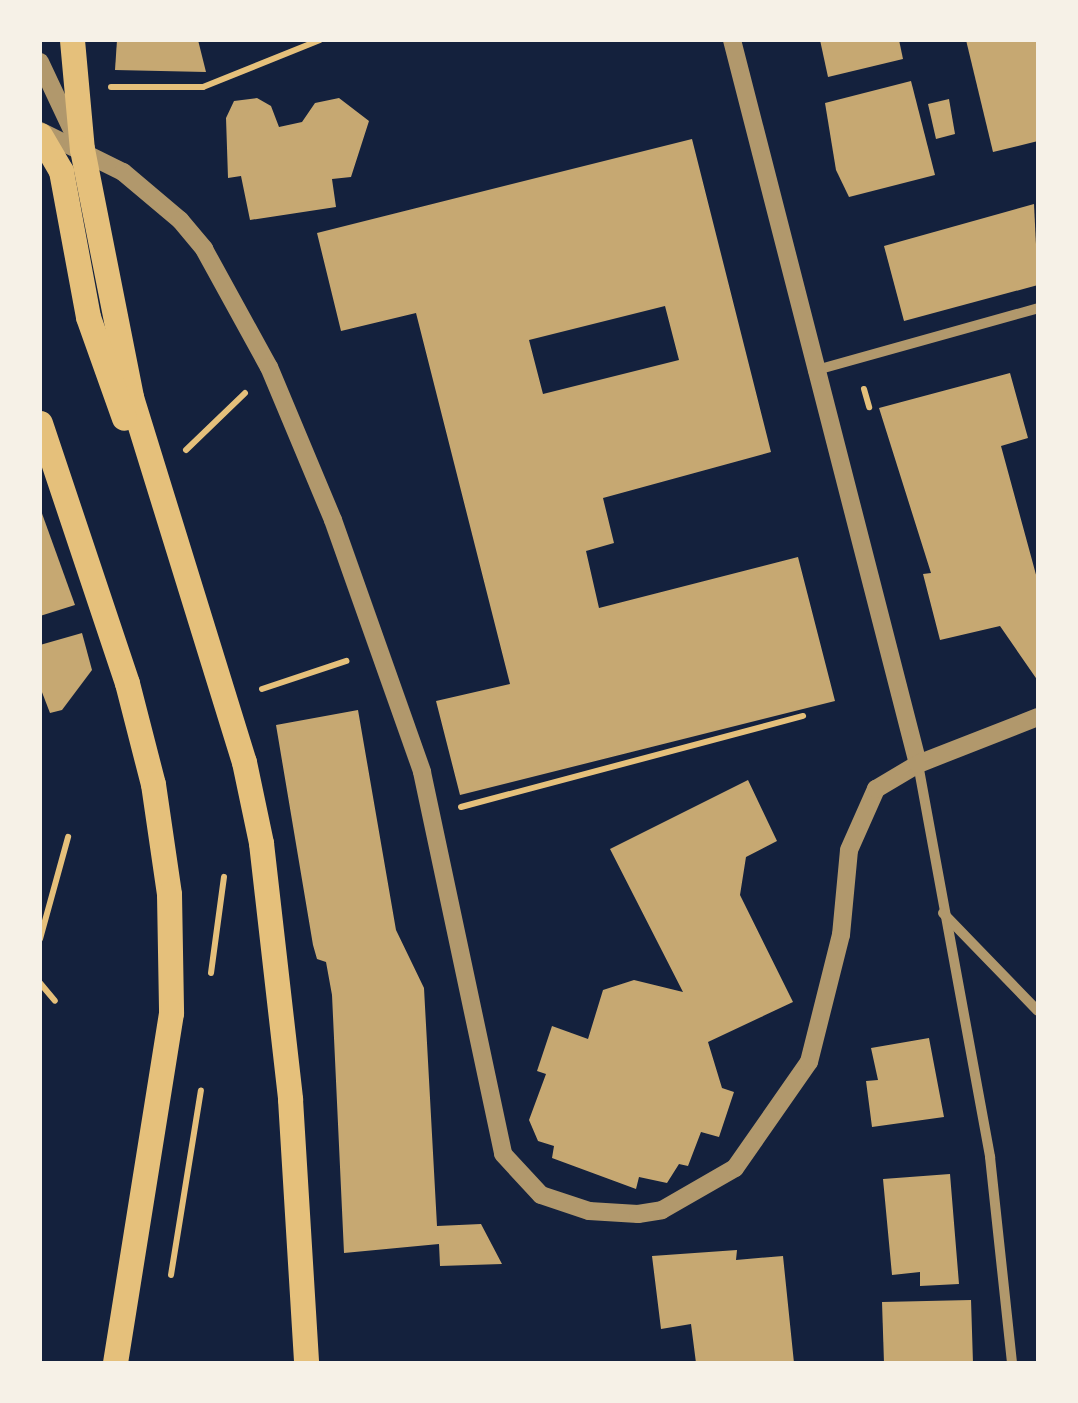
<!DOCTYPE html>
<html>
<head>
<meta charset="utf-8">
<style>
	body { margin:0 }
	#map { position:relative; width:1078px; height:1403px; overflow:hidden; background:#14213d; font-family:"Times New Roman",serif }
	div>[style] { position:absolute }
	.building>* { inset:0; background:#c6a872 }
	.path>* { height:6px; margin:-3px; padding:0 3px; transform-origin:3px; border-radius:3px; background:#e5c07b }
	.minor>* { height:10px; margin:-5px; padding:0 5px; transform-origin:5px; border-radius:5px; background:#b1986c }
	.tertiary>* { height:18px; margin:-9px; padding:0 9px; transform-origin:9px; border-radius:9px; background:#b1986c }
	.primary>* { height:25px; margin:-12.5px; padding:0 12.5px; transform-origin:12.5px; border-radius:12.5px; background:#e5c07b }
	span { translate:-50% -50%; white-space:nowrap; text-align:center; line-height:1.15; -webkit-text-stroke:8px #f6f1e7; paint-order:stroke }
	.frame { position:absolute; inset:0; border:42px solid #f6f1e7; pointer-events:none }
</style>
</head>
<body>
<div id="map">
	<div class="building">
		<i style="clip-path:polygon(117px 40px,198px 40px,206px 72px,115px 70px)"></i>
		<i style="clip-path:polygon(820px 40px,899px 40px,903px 59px,828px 77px)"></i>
		<i style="clip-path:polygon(966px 40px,1038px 40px,1038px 141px,993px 152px)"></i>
		<i style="clip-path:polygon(911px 81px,935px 175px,849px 197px,836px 170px,825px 103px)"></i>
		<i style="clip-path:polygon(257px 98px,271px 106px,279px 127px,302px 122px,315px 103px,339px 98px,369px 121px,351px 177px,332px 179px,336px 207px,250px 220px,241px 176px,228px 178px,226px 118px,234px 101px)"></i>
		<i style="clip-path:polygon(949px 99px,955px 134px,936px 139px,928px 104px)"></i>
		<i style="clip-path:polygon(evenodd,692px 139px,771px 452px,603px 498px,614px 543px,586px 551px,599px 608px,798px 557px,835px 701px,460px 795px,436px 701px,510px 684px,416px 313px,341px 331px,317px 233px,692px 139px,665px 306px,679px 360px,543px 394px,529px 340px,665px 306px)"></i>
		<i style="clip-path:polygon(1034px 204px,1038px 285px,904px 321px,884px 246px)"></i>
		<i style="clip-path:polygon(1010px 373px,1028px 438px,1001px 446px,1038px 582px,1038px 681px,1000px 626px,940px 640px,923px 574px,931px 573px,879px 408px)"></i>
		<i style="clip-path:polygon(40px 508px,75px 605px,40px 616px)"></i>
		<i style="clip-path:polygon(82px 633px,92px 670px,62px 710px,50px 713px,40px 687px,40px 645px)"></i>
		<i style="clip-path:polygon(358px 710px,396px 930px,424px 988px,437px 1226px,481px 1224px,502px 1264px,440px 1266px,439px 1244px,344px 1253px,332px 995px,326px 962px,317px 959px,313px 945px,276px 725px)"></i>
		<i style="clip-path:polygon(748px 780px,777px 841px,746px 857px,740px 895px,793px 1002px,708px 1042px,722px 1088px,734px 1092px,719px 1137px,701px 1132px,688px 1166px,679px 1164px,667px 1183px,639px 1177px,636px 1189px,552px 1158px,554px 1146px,538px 1141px,529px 1120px,546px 1074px,537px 1071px,552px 1026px,588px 1039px,603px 990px,634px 980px,683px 992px,610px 849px)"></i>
		<i style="clip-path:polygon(929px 1038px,944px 1117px,872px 1127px,866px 1081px,878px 1080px,871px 1048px)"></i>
		<i style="clip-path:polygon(950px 1174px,959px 1284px,920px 1286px,920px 1272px,892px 1275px,883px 1179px)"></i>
		<i style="clip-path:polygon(737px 1250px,736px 1260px,783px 1256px,794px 1363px,696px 1363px,691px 1324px,661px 1329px,652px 1256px)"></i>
		<i style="clip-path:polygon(971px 1300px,973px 1363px,884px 1363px,882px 1302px)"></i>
	</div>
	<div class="path">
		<i style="left:111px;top:87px;width:92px"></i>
		<i style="left:203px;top:87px;width:126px;rotate:-21.9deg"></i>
		<i style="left:864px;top:389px;width:19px;rotate:74deg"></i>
		<i style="left:186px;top:450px;width:82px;rotate:-44deg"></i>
		<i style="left:262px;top:689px;width:89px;rotate:-18.4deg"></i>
		<i style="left:461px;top:807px;width:354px;rotate:-14.9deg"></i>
		<i style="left:40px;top:939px;width:106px;rotate:-74.6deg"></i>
		<i style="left:211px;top:973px;width:97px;rotate:-82.3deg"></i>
		<i style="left:40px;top:983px;width:23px;rotate:50deg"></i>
		<i style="left:171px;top:1275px;width:187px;rotate:-80.8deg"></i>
	</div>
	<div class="minor">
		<i style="left:813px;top:371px;width:234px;rotate:-15.6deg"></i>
		<i style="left:918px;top:764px;width:400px;rotate:79.6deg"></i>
		<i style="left:990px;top:1157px;width:207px;rotate:83.9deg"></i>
		<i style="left:943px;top:913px;width:136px;rotate:45.9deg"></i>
	</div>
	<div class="tertiary">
		<i style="left:732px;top:40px;width:748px;rotate:75.59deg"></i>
		<i style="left:40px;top:62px;width:92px;rotate:64.8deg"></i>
		<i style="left:40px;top:131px;width:93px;rotate:26.3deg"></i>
		<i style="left:123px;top:172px;width:75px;rotate:40.1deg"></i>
		<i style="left:180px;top:220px;width:38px;rotate:50deg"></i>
		<i style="left:204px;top:249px;width:135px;rotate:61.2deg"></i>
		<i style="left:269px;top:367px;width:166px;rotate:67.3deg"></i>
		<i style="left:333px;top:520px;width:267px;rotate:70.5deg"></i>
		<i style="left:422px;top:772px;width:390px;rotate:78deg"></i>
		<i style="left:503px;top:1154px;width:56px;rotate:47.2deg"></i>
		<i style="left:541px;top:1195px;width:51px;rotate:18.4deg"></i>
		<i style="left:589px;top:1211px;width:49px;rotate:3.5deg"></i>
		<i style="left:638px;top:1214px;width:24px;rotate:-9deg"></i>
		<i style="left:662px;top:1210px;width:84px;rotate:-29.9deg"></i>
		<i style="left:735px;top:1168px;width:129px;rotate:-55.1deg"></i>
		<i style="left:809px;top:1062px;width:131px;rotate:-75.9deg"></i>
		<i style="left:841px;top:935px;width:85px;rotate:-84.6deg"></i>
		<i style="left:849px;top:850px;width:67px;rotate:-66.1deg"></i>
		<i style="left:876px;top:789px;width:49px;rotate:-30.8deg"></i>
		<i style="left:918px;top:764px;width:129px;rotate:-21.4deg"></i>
	</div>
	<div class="primary">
		<i style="left:72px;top:40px;width:109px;rotate:84.8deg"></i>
		<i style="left:82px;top:149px;width:253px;rotate:78.8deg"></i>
		<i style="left:131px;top:397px;width:382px;rotate:72.8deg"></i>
		<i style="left:244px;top:762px;width:83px;rotate:78.1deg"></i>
		<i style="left:261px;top:843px;width:258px;rotate:83.5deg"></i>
		<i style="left:290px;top:1099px;width:264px;rotate:86.5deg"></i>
		<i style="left:40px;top:135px;width:42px;rotate:59.7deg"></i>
		<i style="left:61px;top:171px;width:148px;rotate:79.5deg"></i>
		<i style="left:88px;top:317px;width:107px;rotate:70.4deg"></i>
		<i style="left:40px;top:423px;width:274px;rotate:71.5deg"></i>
		<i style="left:127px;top:683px;width:104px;rotate:75.6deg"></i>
		<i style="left:153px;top:784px;width:111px;rotate:81.7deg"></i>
		<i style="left:169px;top:894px;width:119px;rotate:89deg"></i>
		<i style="left:171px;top:1013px;width:354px;rotate:99.1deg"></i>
	</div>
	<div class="frame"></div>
</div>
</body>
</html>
